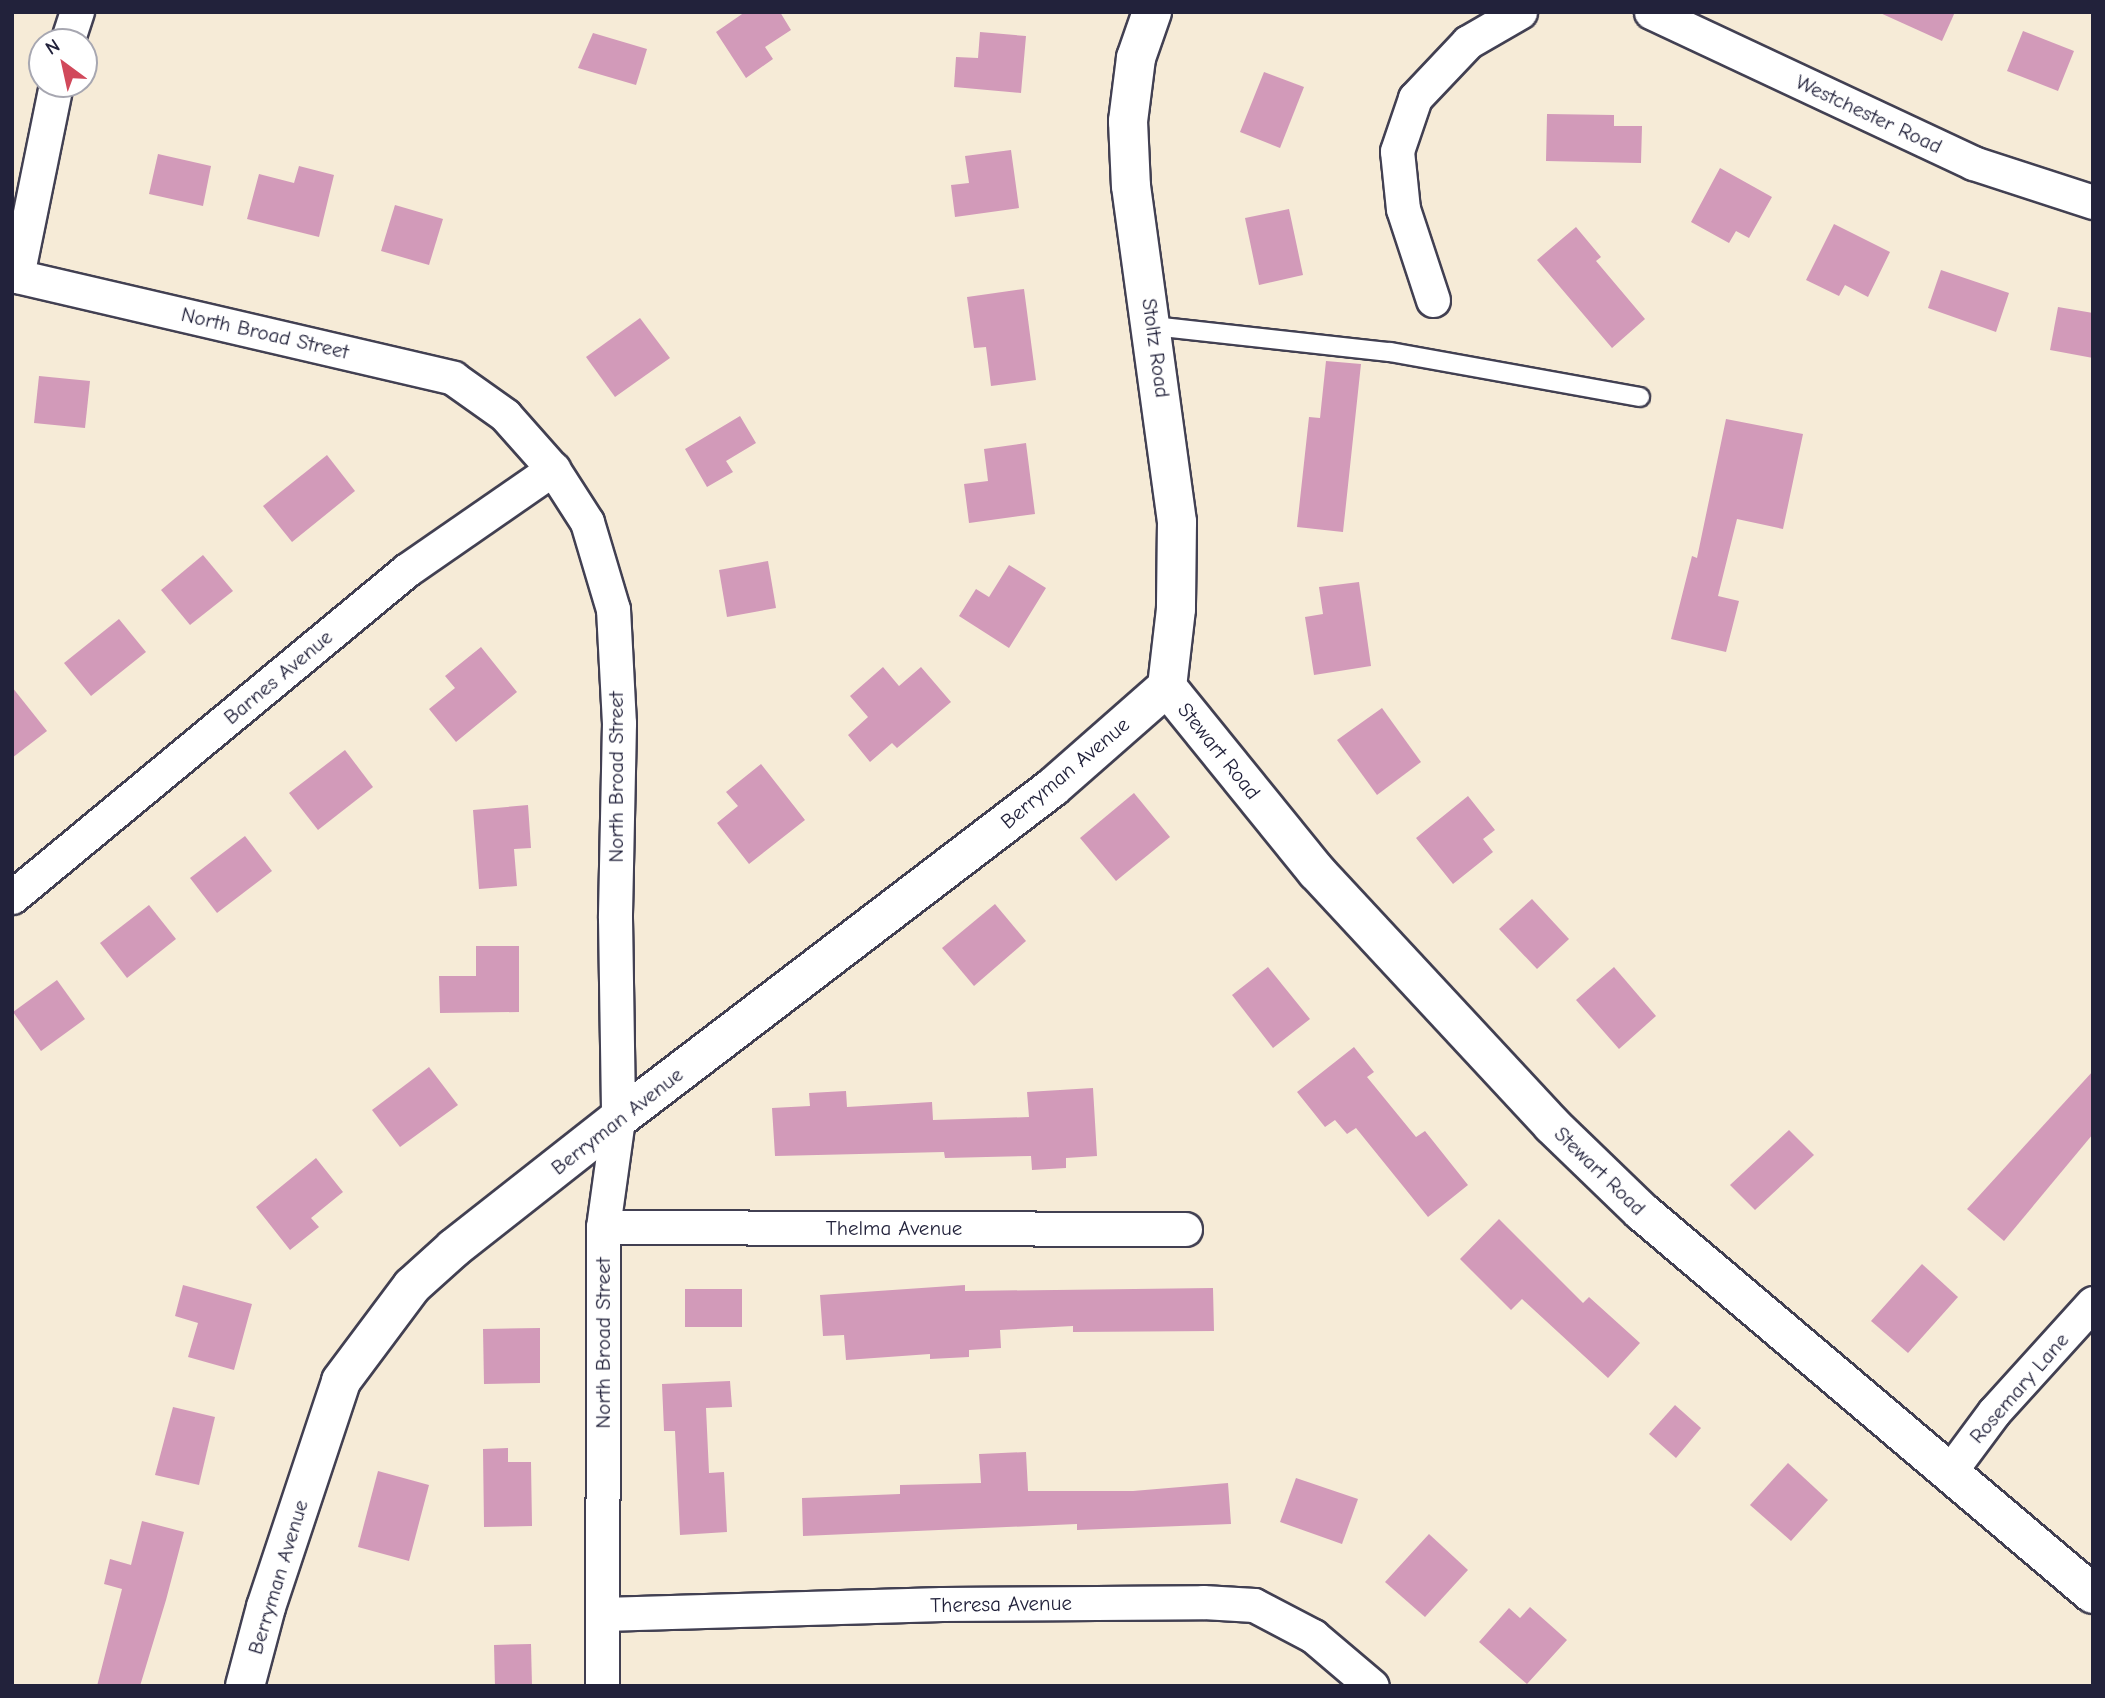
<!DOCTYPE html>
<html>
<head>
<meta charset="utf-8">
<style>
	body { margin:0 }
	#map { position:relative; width:2105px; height:1698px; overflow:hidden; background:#f6ebd7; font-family:"Comic Neue",sans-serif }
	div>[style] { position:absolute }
	.building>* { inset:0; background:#d29ab9 }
	.roads { filter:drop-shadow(2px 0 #424052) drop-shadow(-2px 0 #424052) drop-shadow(0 2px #424052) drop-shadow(0 -2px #424052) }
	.lane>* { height:18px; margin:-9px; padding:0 9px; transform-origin:9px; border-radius:9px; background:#fff }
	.street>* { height:33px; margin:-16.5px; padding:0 16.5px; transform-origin:16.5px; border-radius:16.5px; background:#fff }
	.secondary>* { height:38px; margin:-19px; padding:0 19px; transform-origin:19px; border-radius:19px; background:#fff }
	span { translate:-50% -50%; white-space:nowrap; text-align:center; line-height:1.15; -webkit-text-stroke:7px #fff; paint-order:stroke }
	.street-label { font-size:21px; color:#22223b }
	.frame { position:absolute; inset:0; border:14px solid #22223b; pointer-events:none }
	.north { position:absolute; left:28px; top:28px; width:70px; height:70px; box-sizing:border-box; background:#fff; border:2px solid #a7a7b1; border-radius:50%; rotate:327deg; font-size:19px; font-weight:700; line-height:28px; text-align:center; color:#22223b }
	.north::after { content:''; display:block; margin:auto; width:24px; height:32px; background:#d1495b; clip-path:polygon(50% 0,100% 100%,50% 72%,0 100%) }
</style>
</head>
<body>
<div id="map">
	<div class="building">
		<i style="clip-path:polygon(745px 12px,780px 12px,791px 30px,765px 47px,773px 59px,746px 78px,716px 32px)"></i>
		<i style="clip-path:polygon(1878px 12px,1955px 12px,1942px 41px)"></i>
		<i style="clip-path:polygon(2023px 31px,2074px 51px,2058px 91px,2007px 71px)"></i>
		<i style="clip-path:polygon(980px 32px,1026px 36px,1021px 93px,954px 87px,956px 57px,978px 58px)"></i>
		<i style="clip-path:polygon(593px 33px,647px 49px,636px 85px,578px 68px)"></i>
		<i style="clip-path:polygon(1264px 72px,1304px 87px,1280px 148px,1240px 132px)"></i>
		<i style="clip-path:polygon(1547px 114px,1614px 115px,1614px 126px,1642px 126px,1641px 163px,1546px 161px)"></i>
		<i style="clip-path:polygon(1011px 150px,1019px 208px,955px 217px,951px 185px,969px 183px,965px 156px)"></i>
		<i style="clip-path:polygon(158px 154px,211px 166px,203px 206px,149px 194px)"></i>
		<i style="clip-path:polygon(299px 166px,334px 175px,319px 237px,247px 219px,259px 174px,294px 183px)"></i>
		<i style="clip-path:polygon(1720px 168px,1772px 197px,1749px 238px,1736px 231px,1729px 243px,1691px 222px)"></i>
		<i style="clip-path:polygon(395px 205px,443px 219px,429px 265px,381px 251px)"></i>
		<i style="clip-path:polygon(1289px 209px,1303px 275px,1259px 285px,1245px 218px)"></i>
		<i style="clip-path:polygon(1834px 224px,1890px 252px,1868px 297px,1845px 285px,1839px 296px,1806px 280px)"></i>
		<i style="clip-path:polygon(1576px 227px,1601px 257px,1596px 261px,1645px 319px,1612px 348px,1537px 260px)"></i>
		<i style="clip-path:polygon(1941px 270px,2009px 293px,1996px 332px,1928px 308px)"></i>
		<i style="clip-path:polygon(1024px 289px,1036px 380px,991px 386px,986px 347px,974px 348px,967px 297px)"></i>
		<i style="clip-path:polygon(2058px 307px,2093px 313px,2093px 358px,2050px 350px)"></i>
		<i style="clip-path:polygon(640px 318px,670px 358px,615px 397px,586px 357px)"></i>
		<i style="clip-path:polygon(1326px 361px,1361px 364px,1343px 532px,1297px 527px,1309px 417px,1320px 418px)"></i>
		<i style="clip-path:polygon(39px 376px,90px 381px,85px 428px,34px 423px)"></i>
		<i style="clip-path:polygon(740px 416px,756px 443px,726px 461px,733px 472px,707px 487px,685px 449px)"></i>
		<i style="clip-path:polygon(1726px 419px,1803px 434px,1783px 529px,1737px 519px,1718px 596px,1739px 601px,1726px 652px,1671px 639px,1692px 556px,1697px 558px)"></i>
		<i style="clip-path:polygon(1026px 443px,1035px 514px,969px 523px,964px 484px,988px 481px,984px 449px)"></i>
		<i style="clip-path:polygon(327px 455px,355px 491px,292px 542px,263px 506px)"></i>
		<i style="clip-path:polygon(203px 555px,233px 591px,190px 625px,161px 590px)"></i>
		<i style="clip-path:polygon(768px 561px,776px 608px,727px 617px,719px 570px)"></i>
		<i style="clip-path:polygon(1009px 565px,1046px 588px,1009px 648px,959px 616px,976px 589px,989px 597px)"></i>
		<i style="clip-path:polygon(1359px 582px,1371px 666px,1314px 675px,1305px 617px,1323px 614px,1319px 587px)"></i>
		<i style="clip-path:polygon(119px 619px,146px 652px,91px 696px,64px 663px)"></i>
		<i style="clip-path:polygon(481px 647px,517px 692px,456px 742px,429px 709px,455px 688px,445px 676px)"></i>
		<i style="clip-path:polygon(883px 667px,899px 686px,921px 667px,951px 702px,897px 748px,892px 743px,870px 762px,848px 735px,868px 717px,850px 696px)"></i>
		<i style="clip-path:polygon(12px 687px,47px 731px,12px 758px)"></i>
		<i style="clip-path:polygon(1382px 708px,1421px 762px,1377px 795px,1337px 740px)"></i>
		<i style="clip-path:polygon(345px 750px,373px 787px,318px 830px,289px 793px)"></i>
		<i style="clip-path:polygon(761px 764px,805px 820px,749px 864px,717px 823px,738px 806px,726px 792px)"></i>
		<i style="clip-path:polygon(1134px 793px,1170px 837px,1116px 881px,1080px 838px)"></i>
		<i style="clip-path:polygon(1468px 796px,1495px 830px,1483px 839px,1493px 852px,1453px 884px,1416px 838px)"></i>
		<i style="clip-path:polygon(528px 805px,531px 848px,514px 849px,517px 886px,479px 889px,473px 810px)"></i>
		<i style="clip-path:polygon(245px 836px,272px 871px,217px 913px,190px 878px)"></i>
		<i style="clip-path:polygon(1532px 899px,1569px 939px,1537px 969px,1499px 929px)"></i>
		<i style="clip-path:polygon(995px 904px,1026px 941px,974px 986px,942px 948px)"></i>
		<i style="clip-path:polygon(149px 905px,176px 939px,127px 978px,100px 943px)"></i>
		<i style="clip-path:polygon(476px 946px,519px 946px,519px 1012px,440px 1013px,439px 976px,476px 976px)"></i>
		<i style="clip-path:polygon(1268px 967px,1310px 1019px,1273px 1048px,1232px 995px)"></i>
		<i style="clip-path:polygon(1614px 967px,1656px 1016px,1619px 1049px,1576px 1000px)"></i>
		<i style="clip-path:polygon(57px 980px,85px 1019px,41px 1051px,13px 1012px)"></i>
		<i style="clip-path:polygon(1354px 1047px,1374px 1072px,1367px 1077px,1416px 1137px,1425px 1131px,1468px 1185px,1428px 1217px,1356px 1128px,1347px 1134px,1335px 1120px,1325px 1127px,1297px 1092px)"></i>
		<i style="clip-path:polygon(429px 1067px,458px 1105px,400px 1147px,372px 1110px)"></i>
		<i style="clip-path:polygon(2093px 1071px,2093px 1134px,2004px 1241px,1967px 1209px)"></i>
		<i style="clip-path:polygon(1093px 1088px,1097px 1156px,1066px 1158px,1066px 1168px,1032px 1170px,1031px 1156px,945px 1158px,944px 1152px,775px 1156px,772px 1108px,810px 1106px,809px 1093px,846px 1091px,847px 1107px,932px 1102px,933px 1120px,1029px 1117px,1027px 1092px)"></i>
		<i style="clip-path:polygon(1789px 1130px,1814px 1155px,1755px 1210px,1730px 1185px)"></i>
		<i style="clip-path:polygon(316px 1158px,343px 1192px,311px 1218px,319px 1227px,290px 1250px,256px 1207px)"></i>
		<i style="clip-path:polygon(1499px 1219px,1583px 1303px,1589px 1297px,1640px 1343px,1608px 1378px,1522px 1299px,1511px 1310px,1460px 1259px)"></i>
		<i style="clip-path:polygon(1922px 1264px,1958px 1297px,1908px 1353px,1871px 1321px)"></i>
		<i style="clip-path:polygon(183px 1285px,252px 1304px,234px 1370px,188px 1357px,198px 1323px,175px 1316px)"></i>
		<i style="clip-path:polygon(965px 1285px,965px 1291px,1213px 1288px,1214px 1331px,1073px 1332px,1073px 1326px,1000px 1330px,1001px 1348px,969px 1350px,969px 1357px,930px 1359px,930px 1354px,846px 1360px,844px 1335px,823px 1336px,820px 1295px)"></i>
		<i style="clip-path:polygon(685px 1289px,742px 1289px,742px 1327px,685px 1327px)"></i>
		<i style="clip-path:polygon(540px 1328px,540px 1383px,484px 1384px,483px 1329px)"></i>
		<i style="clip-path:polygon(730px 1381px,732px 1407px,706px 1408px,709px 1473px,724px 1472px,727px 1532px,680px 1535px,675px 1431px,664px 1431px,662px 1384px)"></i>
		<i style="clip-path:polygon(1675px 1405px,1701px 1428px,1676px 1458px,1649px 1434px)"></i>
		<i style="clip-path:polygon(173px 1407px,215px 1417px,199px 1485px,155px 1475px)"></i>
		<i style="clip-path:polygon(508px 1448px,508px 1462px,531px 1462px,532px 1526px,484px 1527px,483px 1449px)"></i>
		<i style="clip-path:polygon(1026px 1452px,1028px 1491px,1133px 1491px,1228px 1483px,1231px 1524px,1077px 1530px,1077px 1524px,803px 1536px,802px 1498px,900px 1494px,900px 1485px,981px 1483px,979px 1454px)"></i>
		<i style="clip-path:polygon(1788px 1463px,1828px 1500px,1791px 1541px,1750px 1505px)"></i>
		<i style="clip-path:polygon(378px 1471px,429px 1485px,409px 1561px,358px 1547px)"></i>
		<i style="clip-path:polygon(1296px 1478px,1358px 1499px,1342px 1544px,1280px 1522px)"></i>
		<i style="clip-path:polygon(142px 1521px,184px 1532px,166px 1600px,140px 1686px,97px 1686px,122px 1589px,104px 1584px,110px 1559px,131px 1565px)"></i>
		<i style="clip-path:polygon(1429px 1534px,1468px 1570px,1425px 1617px,1385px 1582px)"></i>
		<i style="clip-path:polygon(1530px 1607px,1567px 1640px,1527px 1684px,1479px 1642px,1509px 1608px,1520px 1618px)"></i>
		<i style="clip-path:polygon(531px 1644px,532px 1686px,495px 1686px,494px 1645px)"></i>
	</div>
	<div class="roads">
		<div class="lane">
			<i style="left:1153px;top:326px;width:238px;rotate:6.3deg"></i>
			<i style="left:1390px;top:352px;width:254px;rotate:10.2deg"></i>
		</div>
		<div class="street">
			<i style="left:1651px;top:12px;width:356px;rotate:25.1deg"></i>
			<i style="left:1973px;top:163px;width:126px;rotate:18deg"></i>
			<i style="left:67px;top:42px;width:32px;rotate:-72deg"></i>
			<i style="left:12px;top:275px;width:453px;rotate:13.1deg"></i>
			<i style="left:453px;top:378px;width:64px;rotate:35.4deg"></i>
			<i style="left:505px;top:415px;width:72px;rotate:48.4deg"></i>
			<i style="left:553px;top:469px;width:63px;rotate:57.3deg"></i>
			<i style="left:587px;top:522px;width:91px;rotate:73.4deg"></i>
			<i style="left:613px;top:609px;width:114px;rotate:87deg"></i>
			<i style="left:619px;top:723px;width:195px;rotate:91.2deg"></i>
			<i style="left:615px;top:918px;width:201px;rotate:89.1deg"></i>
			<i style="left:618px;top:1119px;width:109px;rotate:97.9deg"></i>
			<i style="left:603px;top:1227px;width:459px;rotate:90.1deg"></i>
			<i style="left:17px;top:276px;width:196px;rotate:-78.5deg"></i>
			<i style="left:1433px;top:300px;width:96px;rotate:-108.2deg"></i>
			<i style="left:1403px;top:209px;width:58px;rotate:-95.9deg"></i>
			<i style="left:1397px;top:151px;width:56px;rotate:-71.2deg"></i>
			<i style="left:1415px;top:98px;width:77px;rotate:-46.6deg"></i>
			<i style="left:1468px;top:42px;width:60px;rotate:-30deg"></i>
			<i style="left:12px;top:897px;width:513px;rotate:-39.62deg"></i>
			<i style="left:407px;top:570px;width:178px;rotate:-34.7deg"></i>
			<i style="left:603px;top:1227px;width:582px;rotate:0.2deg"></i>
			<i style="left:1948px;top:1474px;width:77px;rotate:-53.4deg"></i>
			<i style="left:1994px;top:1412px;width:147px;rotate:-47.8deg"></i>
			<i style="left:603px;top:1614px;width:339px;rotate:-1.7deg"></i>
			<i style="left:942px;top:1604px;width:261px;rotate:-0.4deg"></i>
			<i style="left:1203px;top:1602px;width:51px;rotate:3.4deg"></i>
			<i style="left:1254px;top:1605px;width:67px;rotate:27.7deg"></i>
			<i style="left:1313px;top:1636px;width:77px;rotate:40.3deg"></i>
		</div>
		<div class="secondary">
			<i style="left:1152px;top:12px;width:49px;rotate:109.2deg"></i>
			<i style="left:1136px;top:58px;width:64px;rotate:97.2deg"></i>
			<i style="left:1128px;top:121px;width:65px;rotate:87.4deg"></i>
			<i style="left:1131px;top:186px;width:339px;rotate:82.2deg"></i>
			<i style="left:1177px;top:522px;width:87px;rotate:90.7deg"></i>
			<i style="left:1176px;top:609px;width:79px;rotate:96.6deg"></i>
			<i style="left:1167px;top:687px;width:238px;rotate:51deg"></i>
			<i style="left:1317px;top:872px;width:345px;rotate:47.1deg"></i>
			<i style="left:1552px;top:1125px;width:124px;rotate:44deg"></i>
			<i style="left:1641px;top:1211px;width:592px;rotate:40.28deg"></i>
			<i style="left:245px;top:1686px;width:82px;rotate:-75.1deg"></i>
			<i style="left:266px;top:1607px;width:238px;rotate:-71.6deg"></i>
			<i style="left:341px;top:1381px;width:119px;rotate:-53.2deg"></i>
			<i style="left:412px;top:1286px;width:57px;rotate:-42.1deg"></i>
			<i style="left:454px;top:1248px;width:209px;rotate:-38.2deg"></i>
			<i style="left:618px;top:1119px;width:547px;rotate:-37.35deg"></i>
			<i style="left:1053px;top:787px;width:152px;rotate:-41.3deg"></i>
		</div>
	</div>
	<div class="street-label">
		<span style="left:1869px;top:114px;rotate:25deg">Westchester Road</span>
		<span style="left:265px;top:333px;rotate:13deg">North Broad Street</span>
		<span style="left:1156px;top:348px;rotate:82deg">Stoltz Road</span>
		<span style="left:278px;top:677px;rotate:-40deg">Barnes Avenue</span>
		<span style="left:1219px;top:751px;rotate:51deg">Stewart Road</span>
		<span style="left:1065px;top:773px;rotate:-40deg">Berryman Avenue</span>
		<span style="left:616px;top:777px;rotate:-90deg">North Broad Street</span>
		<span style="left:617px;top:1121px;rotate:-38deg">Berryman Avenue</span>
		<span style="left:1600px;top:1171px;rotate:44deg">Stewart Road</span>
		<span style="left:894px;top:1228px">Thelma Avenue</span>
		<span style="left:603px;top:1343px;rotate:-90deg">North Broad Street</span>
		<span style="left:2019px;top:1388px;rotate:-49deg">Rosemary Lane</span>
		<span style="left:278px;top:1577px;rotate:-73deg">Berryman Avenue</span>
		<span style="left:1001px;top:1604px;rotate:-1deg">Theresa Avenue</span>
	</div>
	<div class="frame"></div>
	<div class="north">N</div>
</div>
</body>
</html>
